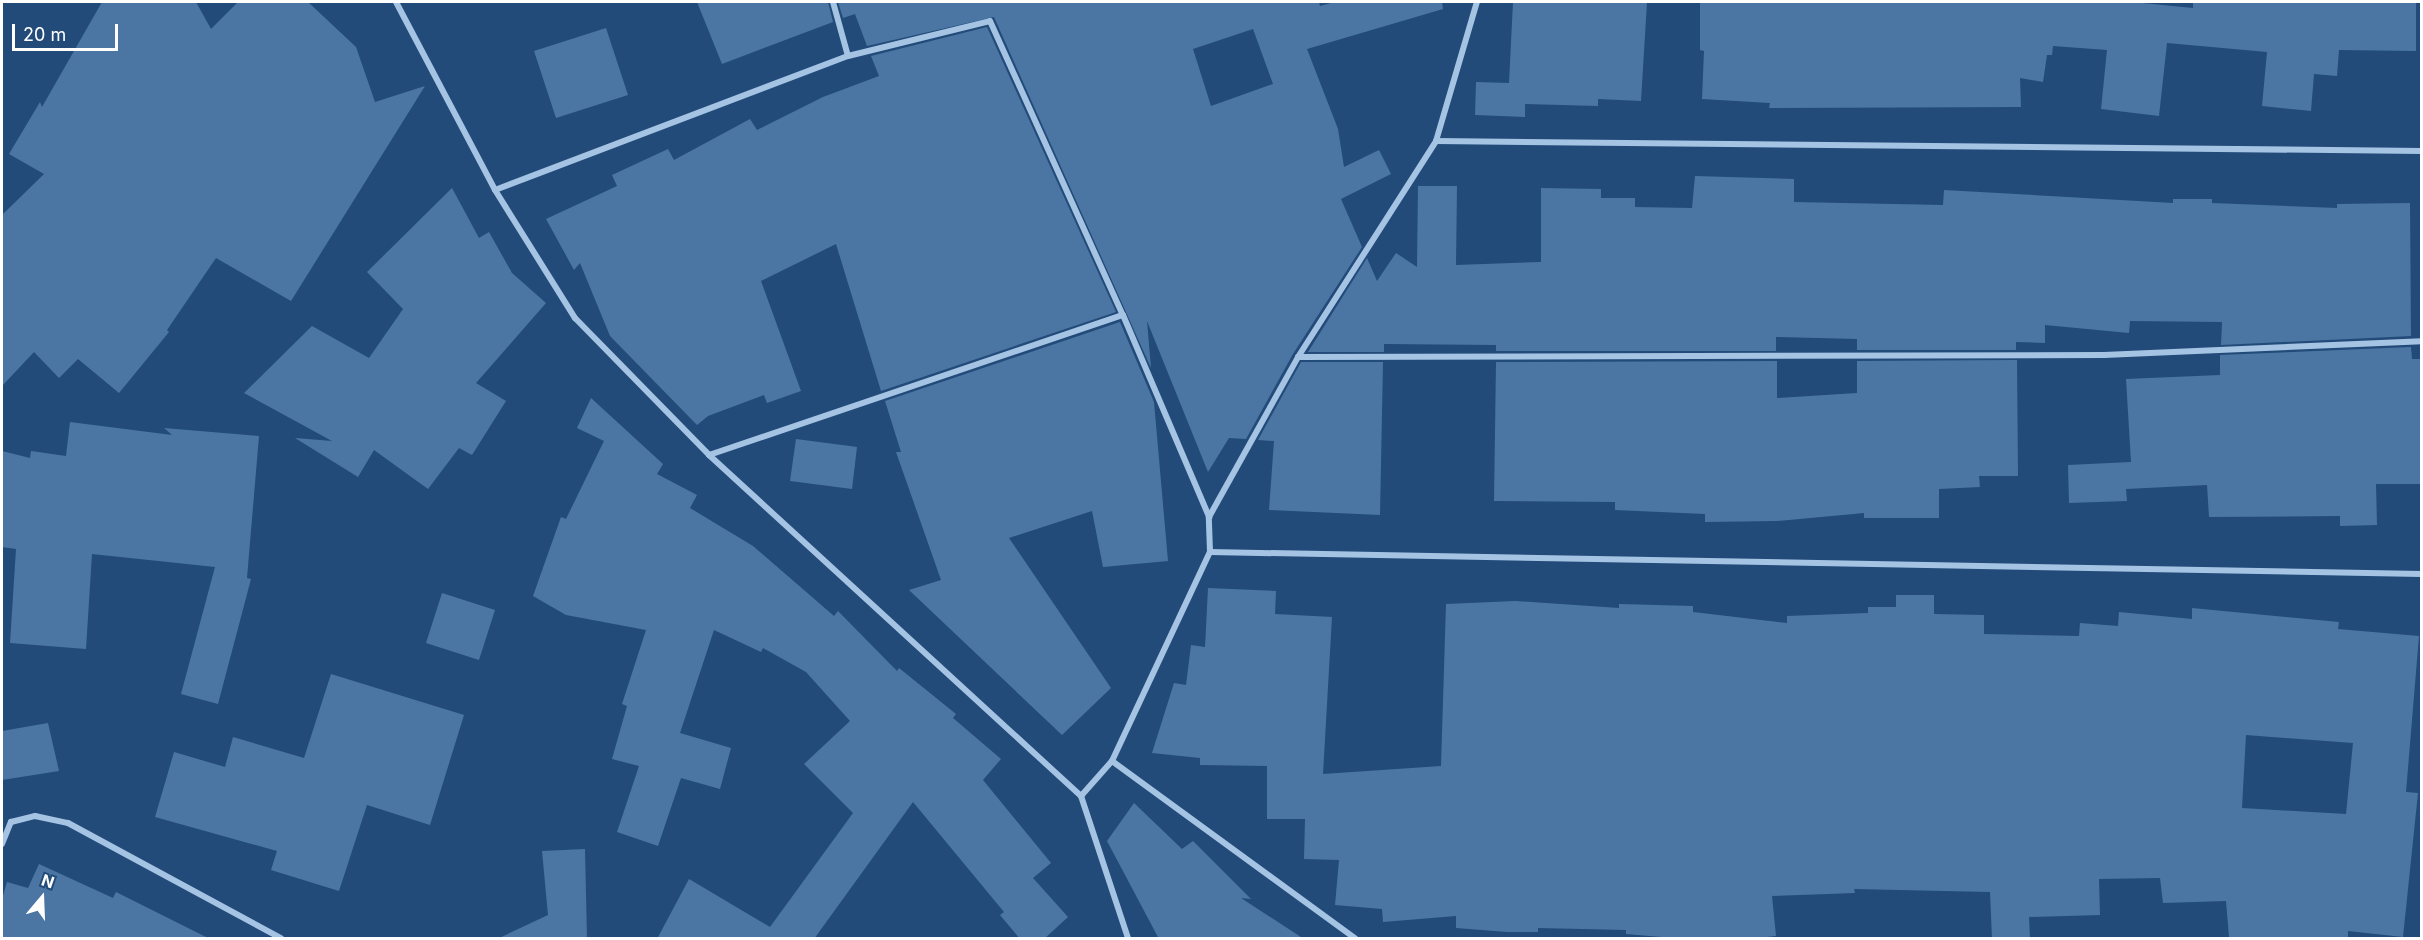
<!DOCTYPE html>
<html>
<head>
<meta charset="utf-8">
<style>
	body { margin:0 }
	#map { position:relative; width:2423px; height:940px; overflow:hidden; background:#234b79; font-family:Inter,sans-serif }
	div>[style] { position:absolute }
	.building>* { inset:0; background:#4b76a3 }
	.minor>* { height:6px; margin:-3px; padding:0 3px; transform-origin:3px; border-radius:3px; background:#a5c4e4 }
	span { translate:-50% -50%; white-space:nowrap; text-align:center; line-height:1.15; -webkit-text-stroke:5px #234b79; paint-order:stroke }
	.frame { position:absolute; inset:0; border:3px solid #fff; pointer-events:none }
	.north { position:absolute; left:12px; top:868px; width:60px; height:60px; -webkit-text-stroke:4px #234b79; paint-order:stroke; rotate:19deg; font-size:16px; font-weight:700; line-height:24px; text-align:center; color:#fff }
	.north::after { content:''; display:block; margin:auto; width:21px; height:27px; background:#fff; clip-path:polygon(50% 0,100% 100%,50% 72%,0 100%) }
	.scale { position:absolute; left:12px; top:24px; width:106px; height:27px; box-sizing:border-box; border:3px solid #fff; border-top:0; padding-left:8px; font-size:18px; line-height:21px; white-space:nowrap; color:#fff; -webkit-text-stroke:4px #234b79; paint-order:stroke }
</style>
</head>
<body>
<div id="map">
	<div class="building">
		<i style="clip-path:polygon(102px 2px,196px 2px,211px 29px,238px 2px,308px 2px,356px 47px,375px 102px,425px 86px,291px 301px,216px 258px,167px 330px,169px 332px,119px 393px,78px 359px,59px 378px,34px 352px,2px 386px,2px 215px,44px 174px,9px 154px,40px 102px,42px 107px)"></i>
		<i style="clip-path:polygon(697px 2px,828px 2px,833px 22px,722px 64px)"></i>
		<i style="clip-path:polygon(evenodd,838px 2px,1319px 2px,1320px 6px,1335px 2px,1442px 2px,1443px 9px,1307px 49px,1338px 129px,1344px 167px,1379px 150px,1391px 174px,1341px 199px,1362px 247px,1293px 354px,1246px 439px,1229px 438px,1208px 472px,1147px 321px,1151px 368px,994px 17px,867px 46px,855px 14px,843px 18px,838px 2px,1253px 29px,1273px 84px,1211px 106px,1193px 49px,1253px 29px)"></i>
		<i style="clip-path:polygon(1513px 2px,1647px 2px,1641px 101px,1598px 99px,1598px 106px,1525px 104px,1525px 117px,1475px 115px,1476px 82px,1509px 83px)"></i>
		<i style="clip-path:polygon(1700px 2px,2132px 2px,2193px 8px,2193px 2px,2416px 2px,2416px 51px,2339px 50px,2337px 76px,2314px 74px,2311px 111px,2262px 106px,2267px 52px,2167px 43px,2159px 116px,2101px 109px,2107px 50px,2053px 46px,2052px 55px,2047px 55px,2043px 82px,2020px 78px,2021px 107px,1769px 108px,1770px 103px,1702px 99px,1704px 51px,1700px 50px)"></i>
		<i style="clip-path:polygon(987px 27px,1116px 312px,881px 391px,836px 244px,761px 281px,801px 391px,767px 403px,764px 395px,708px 416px,697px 425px,610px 336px,580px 263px,574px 270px,546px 219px,617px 186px,612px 175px,668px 149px,674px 160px,750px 119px,757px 130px,823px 97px,879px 76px,871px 56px)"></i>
		<i style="clip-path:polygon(606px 28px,628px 95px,556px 118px,534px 51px)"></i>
		<i style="clip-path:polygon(1695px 176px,1794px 179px,1794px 202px,1943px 205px,1944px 190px,2173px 203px,2173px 199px,2212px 199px,2212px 203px,2337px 208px,2337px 204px,2410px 203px,2411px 336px,2221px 345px,2222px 322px,2130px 321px,2129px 333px,2045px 325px,2045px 343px,2016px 342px,2016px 350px,1857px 350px,1857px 339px,1776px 337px,1776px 351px,1496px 351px,1496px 345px,1384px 344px,1384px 352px,1308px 352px,1367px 258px,1377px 281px,1396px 253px,1417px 267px,1418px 186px,1457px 186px,1456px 265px,1541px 262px,1541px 188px,1601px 189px,1601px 198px,1635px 198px,1635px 207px,1692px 208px)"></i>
		<i style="clip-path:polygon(452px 188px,479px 238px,489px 232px,512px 273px,546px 303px,476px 383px,506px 401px,472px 455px,459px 448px,428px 489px,374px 450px,358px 477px,295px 438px,332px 441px,244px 393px,312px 326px,369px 358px,403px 309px,367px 272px)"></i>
		<i style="clip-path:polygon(1120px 322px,1154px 402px,1168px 561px,1103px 567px,1092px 511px,1009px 538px,1111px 688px,1062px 735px,909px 590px,941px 580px,896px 452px,901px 452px,885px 401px)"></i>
		<i style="clip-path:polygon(2411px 347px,2412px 359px,2421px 359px,2421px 484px,2376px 484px,2377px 525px,2340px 526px,2340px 516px,2209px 517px,2207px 485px,2126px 489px,2127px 501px,2069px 503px,2068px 465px,2131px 462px,2126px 379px,2220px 375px,2220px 355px)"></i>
		<i style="clip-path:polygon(2017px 360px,2018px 476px,1979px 476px,1980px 487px,1939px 489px,1939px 518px,1864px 518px,1864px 513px,1777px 521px,1705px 522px,1705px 514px,1615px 510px,1615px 502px,1494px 501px,1496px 362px,1777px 361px,1777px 398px,1857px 393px,1857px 361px)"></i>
		<i style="clip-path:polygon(1301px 362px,1383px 362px,1380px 515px,1269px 510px,1274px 441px,1258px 440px)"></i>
		<i style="clip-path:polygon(591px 398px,663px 464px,657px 474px,697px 495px,690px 508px,753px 546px,834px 616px,838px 611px,897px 671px,899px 668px,956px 714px,953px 718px,1001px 759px,983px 780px,1051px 863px,1033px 878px,1068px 917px,1044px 939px,1020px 939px,1000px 915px,1004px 912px,913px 802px,814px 939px,657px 939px,689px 879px,770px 927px,853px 813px,804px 764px,850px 721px,806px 672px,763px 648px,761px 652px,714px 630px,680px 733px,731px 748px,720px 789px,681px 778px,658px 846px,617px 832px,639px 766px,612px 759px,627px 706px,622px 704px,646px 630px,566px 615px,533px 596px,561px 517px,566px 519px,604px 441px,577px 428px)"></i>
		<i style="clip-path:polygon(70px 422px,172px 435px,164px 428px,259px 436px,247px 578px,251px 579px,218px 704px,181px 694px,215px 567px,92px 554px,86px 649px,10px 643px,16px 549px,2px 547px,2px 451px,30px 458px,31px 451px,66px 456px)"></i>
		<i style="clip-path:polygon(796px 439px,857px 447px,852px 489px,790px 481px)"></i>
		<i style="clip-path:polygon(evenodd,1208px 588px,1276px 591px,1275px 614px,1332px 617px,1323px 774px,1441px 766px,1446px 604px,1515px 601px,1619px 608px,1619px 604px,1693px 606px,1693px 612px,1787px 623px,1787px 616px,1868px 613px,1868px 607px,1896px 607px,1896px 595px,1934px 595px,1934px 614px,1984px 615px,1984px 634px,2079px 636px,2080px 623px,2118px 626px,2119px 612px,2192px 619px,2192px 608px,2339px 622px,2338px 629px,2419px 636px,2406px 792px,2418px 793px,2403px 937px,2348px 931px,2348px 937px,2229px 937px,2226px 901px,2163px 903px,2160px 878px,2099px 879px,2100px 915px,2029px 917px,2030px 939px,1992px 939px,1990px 892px,1854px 889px,1855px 893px,1772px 896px,1776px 936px,1748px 939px,1685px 939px,1626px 934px,1626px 930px,1538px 928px,1538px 932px,1507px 932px,1456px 928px,1456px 916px,1383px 922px,1382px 909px,1335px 905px,1339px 860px,1304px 859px,1305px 819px,1267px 819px,1267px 766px,1200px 765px,1200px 758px,1152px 753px,1174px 683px,1186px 685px,1191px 645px,1205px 647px,1208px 588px,2246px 735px,2353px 743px,2346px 814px,2242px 808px,2246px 735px)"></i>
		<i style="clip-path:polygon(442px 593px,495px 610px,479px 660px,426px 643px)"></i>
		<i style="clip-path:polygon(331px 674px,464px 715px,430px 825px,367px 805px,339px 891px,271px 870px,277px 851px,155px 817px,174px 752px,225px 767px,233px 737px,304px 758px)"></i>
		<i style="clip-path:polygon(48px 723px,59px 771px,2px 780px,2px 731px)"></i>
		<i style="clip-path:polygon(1134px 803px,1182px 849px,1193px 841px,1251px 899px,1241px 898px,1304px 939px,1159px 939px,1107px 841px)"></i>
		<i style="clip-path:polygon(585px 849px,587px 939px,497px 939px,548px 915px,542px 851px)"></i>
		<i style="clip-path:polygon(39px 864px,113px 898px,116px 892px,210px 939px,2px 939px,2px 899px,7px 882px,28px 888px)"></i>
	</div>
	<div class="minor">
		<i style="left:396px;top:2px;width:212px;rotate:62.2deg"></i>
		<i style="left:495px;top:190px;width:151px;rotate:58deg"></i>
		<i style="left:575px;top:318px;width:192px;rotate:45.6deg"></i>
		<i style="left:709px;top:455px;width:505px;rotate:42.51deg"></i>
		<i style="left:1081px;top:796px;width:150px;rotate:71.7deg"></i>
		<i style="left:833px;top:2px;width:56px;rotate:74.5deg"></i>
		<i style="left:1436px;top:141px;width:986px;rotate:0.58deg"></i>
		<i style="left:495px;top:190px;width:378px;rotate:-20.8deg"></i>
		<i style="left:848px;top:56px;width:146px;rotate:-13.8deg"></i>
		<i style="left:990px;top:21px;width:323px;rotate:65.7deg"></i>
		<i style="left:1123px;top:315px;width:220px;rotate:66.9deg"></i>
		<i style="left:1298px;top:357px;width:806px;rotate:-0.14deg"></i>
		<i style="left:2104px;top:355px;width:318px;rotate:-2.5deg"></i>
		<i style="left:709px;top:455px;width:437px;rotate:-18.7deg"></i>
		<i style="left:1210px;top:552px;width:1212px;rotate:1.04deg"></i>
		<i style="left:1112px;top:761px;width:301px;rotate:36.1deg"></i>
		<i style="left:1081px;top:796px;width:47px;rotate:-48.5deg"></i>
		<i style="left:1112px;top:761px;width:231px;rotate:-64.9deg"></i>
		<i style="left:1210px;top:552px;width:35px;rotate:-92deg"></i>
		<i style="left:1209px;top:517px;width:183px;rotate:-60.9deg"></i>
		<i style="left:1298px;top:357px;width:256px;rotate:-57.4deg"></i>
		<i style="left:1436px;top:141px;width:145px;rotate:-73.6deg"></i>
		<i style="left:2px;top:844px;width:24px;rotate:-68deg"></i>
		<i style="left:11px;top:822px;width:25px;rotate:-14deg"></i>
		<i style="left:35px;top:816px;width:34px;rotate:12deg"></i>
		<i style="left:68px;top:823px;width:242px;rotate:28.4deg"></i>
	</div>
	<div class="frame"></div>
	<div class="north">N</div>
	<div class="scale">20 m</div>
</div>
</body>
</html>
